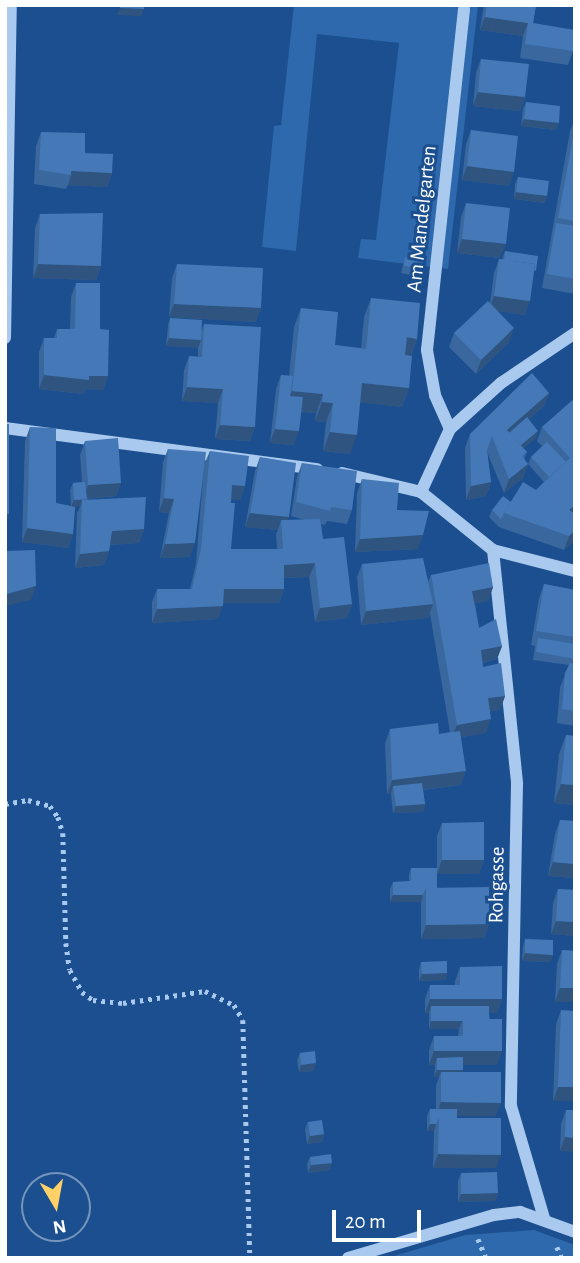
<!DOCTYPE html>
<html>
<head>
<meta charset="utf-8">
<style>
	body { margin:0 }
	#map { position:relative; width:580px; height:1263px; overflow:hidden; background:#1b4f8f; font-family:"Alegreya Sans",sans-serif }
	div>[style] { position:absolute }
	.green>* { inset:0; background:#2e69ad }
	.path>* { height:4.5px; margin-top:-2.25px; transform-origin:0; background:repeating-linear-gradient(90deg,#a9c9ee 0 3.5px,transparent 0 8.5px) }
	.minor>* { height:12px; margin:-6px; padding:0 6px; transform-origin:6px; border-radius:6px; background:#a9c9ee }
	.wall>* { inset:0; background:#3a679d }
	.shaded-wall>* { inset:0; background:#305480 }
	.building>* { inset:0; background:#4478b7 }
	span { translate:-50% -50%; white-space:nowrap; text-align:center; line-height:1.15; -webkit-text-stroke:6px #1b4f8f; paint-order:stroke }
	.street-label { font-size:21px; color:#fff }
	.frame { position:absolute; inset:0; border:7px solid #fff; pointer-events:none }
	.north { position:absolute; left:21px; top:1172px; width:70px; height:70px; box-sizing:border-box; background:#1b4f8f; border:2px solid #7695bc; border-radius:50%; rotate:170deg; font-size:19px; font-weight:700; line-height:28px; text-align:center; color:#fff }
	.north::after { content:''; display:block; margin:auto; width:24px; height:32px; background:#ffd166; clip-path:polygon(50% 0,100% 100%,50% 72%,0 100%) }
	.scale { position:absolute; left:332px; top:1210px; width:89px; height:32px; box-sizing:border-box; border:4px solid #fff; border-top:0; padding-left:9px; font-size:21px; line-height:24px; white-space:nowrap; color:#fff; -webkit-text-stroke:5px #1b4f8f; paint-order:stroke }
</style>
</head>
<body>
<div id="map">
	<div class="green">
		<i style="clip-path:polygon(294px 5px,478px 5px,448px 269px,358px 258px,361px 239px,376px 240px,399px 43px,317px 34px,296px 251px,262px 247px,274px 126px,281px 125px)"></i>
		<i style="clip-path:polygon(534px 1230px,575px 1245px,575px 1258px,387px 1258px,465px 1235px)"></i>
	</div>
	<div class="path">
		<i style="left:5px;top:804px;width:23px;rotate:-10deg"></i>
		<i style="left:28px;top:800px;width:23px;rotate:15deg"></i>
		<i style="left:50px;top:806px;width:14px;rotate:54deg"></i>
		<i style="left:58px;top:817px;width:17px;rotate:73deg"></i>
		<i style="left:63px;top:833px;width:110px;rotate:88.4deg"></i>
		<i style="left:66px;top:943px;width:27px;rotate:82deg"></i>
		<i style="left:70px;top:970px;width:25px;rotate:61deg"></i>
		<i style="left:82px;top:992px;width:14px;rotate:36deg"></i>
		<i style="left:93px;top:1000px;width:30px;rotate:6deg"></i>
		<i style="left:123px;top:1003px;width:83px;rotate:-8.3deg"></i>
		<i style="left:205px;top:991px;width:32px;rotate:26deg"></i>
		<i style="left:234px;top:1005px;width:17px;rotate:59deg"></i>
		<i style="left:243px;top:1020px;width:238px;rotate:88.3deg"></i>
		<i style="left:478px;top:1239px;width:21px;rotate:67deg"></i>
		<i style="left:557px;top:1247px;width:12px;rotate:66deg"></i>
	</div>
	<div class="minor">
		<i style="left:5px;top:338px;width:333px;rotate:-89deg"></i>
		<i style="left:5px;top:428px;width:315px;rotate:7.5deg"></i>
		<i style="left:450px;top:429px;width:37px;rotate:-114deg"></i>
		<i style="left:435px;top:395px;width:46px;rotate:-100.1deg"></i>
		<i style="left:427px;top:350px;width:343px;rotate:-83.8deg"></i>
		<i style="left:342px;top:473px;width:81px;rotate:13.5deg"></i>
		<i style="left:421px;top:492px;width:92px;rotate:38.9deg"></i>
		<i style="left:493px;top:550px;width:85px;rotate:14.4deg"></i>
		<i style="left:421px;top:492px;width:69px;rotate:-65.3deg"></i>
		<i style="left:450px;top:429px;width:69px;rotate:-42deg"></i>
		<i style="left:501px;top:383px;width:89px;rotate:-34deg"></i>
		<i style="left:493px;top:550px;width:235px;rotate:84.1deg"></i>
		<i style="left:517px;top:784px;width:322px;rotate:91.1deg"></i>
		<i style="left:511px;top:1106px;width:117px;rotate:73.6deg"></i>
		<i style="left:348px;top:1258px;width:152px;rotate:-16.4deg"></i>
		<i style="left:494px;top:1215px;width:26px;rotate:-7deg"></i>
		<i style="left:520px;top:1212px;width:59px;rotate:20deg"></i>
	</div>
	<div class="wall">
		<i style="clip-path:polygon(484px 5px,536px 5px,533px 23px,573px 51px,568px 65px,520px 58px,523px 36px,480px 30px)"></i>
		<i style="clip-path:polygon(481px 59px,525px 97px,520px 111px,473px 106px,476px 73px)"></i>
		<i style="clip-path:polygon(526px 102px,556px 130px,521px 126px,523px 109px)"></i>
		<i style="clip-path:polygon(575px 119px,575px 294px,542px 288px,570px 131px)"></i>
		<i style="clip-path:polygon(471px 130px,509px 186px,462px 180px,466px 144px)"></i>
		<i style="clip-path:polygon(41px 132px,85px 153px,112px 173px,107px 187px,68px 185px,66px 189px,34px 184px,36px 146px)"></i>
		<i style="clip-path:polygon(518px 177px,545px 203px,514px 199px,515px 184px)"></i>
		<i style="clip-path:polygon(466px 203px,500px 258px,457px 253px,461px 217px)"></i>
		<i style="clip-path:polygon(40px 214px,101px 266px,96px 280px,33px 278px,35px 228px)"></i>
		<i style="clip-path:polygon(505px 251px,533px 278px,525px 315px,497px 311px,509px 342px,476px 374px,449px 347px,454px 333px,490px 303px,494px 273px,499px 259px,502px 259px)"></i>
		<i style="clip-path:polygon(405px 257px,417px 268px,414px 276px,401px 273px)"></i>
		<i style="clip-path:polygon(177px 264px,256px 322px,169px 317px,172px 278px)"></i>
		<i style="clip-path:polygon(76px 283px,100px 329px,108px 376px,103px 390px,85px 389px,84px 394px,39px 389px,39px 352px,44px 338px,54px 338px,57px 329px,70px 329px,71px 297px)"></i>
		<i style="clip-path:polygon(371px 298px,417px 339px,411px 356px,409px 388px,402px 407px,360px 402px,350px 454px,323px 451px,326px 422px,315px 421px,316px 413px,301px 412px,294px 445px,270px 443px,276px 389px,281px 375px,289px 376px,294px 327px,301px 308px,335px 345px,361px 348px,364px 317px)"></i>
		<i style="clip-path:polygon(170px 318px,201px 331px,204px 324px,255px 427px,250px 441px,215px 439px,218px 403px,182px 401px,184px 370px,189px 356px,198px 357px,198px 347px,166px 346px,168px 325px)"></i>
		<i style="clip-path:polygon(549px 393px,544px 406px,529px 419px,536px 438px,523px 448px,527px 452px,524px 460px,528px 464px,523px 478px,504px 493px,487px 452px,491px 482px,486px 496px,466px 500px,465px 448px,470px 434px)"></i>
		<i style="clip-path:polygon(575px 398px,575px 540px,564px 550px,499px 527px,489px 517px,492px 510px,536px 490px,544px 482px,528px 464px,531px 457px,542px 446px,537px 441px,542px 427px)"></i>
		<i style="clip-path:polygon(30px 427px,56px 503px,71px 506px,70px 490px,73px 483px,82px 482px,80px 455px,85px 441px,121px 483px,116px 496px,87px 499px,144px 529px,139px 543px,110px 545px,109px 551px,104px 565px,75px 568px,77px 513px,80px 507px,75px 507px,73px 534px,68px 548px,22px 542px,25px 441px)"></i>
		<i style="clip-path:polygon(168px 449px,190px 557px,160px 558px,169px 513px,159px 512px,163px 462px)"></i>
		<i style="clip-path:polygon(210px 451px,245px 486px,240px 500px,231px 499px,231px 549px,277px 549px,276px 534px,278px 530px,245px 527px,255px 471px,260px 457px,287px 520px,305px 520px,291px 516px,297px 477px,302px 463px,352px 510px,347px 524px,327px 521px,325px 525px,321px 524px,323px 539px,352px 604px,347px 618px,315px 622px,309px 577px,284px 578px,284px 589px,279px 603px,223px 603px,218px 619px,152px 623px,152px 602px,157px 589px,190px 589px,196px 563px,204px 465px)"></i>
		<i style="clip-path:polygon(362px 479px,397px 510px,418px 549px,355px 552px,357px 493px)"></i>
		<i style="clip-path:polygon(362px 564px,428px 582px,431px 575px,493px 587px,488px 601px,475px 603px,479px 628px,502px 646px,497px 659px,482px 663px,483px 667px,505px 696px,500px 710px,490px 711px,486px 733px,461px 737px,461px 785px,423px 790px,425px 804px,423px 812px,393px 813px,391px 794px,387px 794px,385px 743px,390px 729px,439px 734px,450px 732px,430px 614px,428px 618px,361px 625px,357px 577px)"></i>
		<i style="clip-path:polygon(544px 584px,575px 590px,575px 726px,557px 723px,560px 687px,569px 665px,533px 660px,535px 646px,531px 645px,539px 598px)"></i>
		<i style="clip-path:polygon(566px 735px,575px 736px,575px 805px,554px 803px,559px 754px)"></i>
		<i style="clip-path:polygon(560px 820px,575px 821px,575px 878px,548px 876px,555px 834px)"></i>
		<i style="clip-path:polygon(442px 823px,484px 860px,479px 874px,437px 874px,437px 836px)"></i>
		<i style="clip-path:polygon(411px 868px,437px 888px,489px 924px,484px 938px,421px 939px,421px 902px,390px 902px,390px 889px,393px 882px,409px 881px,409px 875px)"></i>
		<i style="clip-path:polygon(558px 889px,575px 890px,575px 936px,551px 934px,553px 903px)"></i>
		<i style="clip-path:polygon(525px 939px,553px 955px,550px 962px,522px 961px,523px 947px)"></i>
		<i style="clip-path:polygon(562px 950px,575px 951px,555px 1002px,557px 964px)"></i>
		<i style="clip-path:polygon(421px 962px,447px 973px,445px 980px,419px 981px,419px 969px)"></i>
		<i style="clip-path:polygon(460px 967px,502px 999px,497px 1013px,489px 1013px,497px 1065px,463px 1065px,462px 1072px,496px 1116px,457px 1116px,457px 1118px,496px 1168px,433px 1168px,434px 1131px,427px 1131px,427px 1116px,430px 1109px,436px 1109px,436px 1086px,439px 1077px,434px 1077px,435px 1065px,429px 1065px,429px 1050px,434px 1036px,458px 1036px,459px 1029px,429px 1029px,429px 1013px,425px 1013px,425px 999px,430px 985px,455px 985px,455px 981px)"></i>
		<i style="clip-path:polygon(561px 1010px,575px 1101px,553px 1101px,556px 1024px)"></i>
		<i style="clip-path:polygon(300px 1053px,314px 1071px,299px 1072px,297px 1060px)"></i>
		<i style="clip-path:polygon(566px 1110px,575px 1151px,560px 1151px,561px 1124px)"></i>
		<i style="clip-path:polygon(308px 1122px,324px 1134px,322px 1142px,307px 1144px,305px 1129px)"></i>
		<i style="clip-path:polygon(310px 1157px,332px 1163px,329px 1170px,308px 1173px,307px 1164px)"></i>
		<i style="clip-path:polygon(461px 1173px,498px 1193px,495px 1201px,458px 1202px,458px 1181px)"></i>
	</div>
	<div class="shaded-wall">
		<i style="clip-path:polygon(120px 8px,144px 9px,141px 16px,117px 15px)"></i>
		<i style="clip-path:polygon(485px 17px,528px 23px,523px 36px,480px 30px)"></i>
		<i style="clip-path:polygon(478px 92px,525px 97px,520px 111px,473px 106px)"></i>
		<i style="clip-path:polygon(524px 119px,559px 123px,556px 130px,521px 126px)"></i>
		<i style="clip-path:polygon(467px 166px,514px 172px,509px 186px,462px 180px)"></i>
		<i style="clip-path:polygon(71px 171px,112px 173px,107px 187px,68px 185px,71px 175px)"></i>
		<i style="clip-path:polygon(516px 192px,547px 196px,545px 203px,514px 199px)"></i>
		<i style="clip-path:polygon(462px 239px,506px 244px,500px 258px,457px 253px)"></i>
		<i style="clip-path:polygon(38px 264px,101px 266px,96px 280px,33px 278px)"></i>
		<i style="clip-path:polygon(494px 296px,530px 301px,525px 315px,489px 310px)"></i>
		<i style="clip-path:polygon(174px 304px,261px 308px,256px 322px,169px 317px)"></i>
		<i style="clip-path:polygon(514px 328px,509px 342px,476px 374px,481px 360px)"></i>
		<i style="clip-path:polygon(407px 337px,417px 339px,410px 358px,400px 356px)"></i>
		<i style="clip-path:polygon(169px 338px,201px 340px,198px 348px,166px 346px)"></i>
		<i style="clip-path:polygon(44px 375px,89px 376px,108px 376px,103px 390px,85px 389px,84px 394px,39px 389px)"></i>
		<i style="clip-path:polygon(362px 383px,409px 388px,402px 407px,355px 402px)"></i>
		<i style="clip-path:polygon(187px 387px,223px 389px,218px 403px,182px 401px)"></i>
		<i style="clip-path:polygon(292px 391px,323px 394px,316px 413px,285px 410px)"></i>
		<i style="clip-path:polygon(549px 393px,544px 406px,507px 439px,507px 430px)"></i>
		<i style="clip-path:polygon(322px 402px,333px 403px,326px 422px,315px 421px)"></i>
		<i style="clip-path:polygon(220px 425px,255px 427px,250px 441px,215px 439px)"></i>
		<i style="clip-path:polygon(275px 429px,299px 431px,294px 445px,270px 443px)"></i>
		<i style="clip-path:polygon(538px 431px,536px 438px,514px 457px,516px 449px)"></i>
		<i style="clip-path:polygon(330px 432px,357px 435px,350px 454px,323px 451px)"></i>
		<i style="clip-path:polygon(528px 464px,523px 478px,504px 493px,509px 479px)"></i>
		<i style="clip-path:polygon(491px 482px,486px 496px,466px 500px,471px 486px)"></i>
		<i style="clip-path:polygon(121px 483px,116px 496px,83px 499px,88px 485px)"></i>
		<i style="clip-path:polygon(232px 485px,245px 486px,240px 500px,227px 499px)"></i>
		<i style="clip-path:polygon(164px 498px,174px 499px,169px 513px,159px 512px)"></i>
		<i style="clip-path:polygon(74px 500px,82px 500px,80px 507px,71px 507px)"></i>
		<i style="clip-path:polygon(575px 505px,575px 514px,569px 510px)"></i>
		<i style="clip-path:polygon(250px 513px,289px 517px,283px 530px,281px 520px,278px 530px,245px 527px)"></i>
		<i style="clip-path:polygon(5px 514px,9px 514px,5px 525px)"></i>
		<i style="clip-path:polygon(27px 528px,73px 534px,68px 548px,22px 542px)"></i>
		<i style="clip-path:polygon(144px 529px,139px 543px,106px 545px,112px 531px)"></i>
		<i style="clip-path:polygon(575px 530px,575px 540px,564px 550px,569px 536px)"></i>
		<i style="clip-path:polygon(423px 535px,418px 549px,355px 552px,360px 539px)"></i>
		<i style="clip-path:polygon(195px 543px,190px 557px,160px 558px,165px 544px)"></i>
		<i style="clip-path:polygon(109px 551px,104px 565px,75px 568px,80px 554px)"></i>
		<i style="clip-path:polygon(315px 563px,309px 577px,279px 578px,284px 565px)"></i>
		<i style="clip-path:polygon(36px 586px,31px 600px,5px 606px,5px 598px,7px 594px)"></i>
		<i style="clip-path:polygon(493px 587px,488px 601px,467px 605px,472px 591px)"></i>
		<i style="clip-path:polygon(224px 589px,284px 589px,279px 603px,219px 603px)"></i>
		<i style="clip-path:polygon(352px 604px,347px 618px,315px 622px,320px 608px)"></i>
		<i style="clip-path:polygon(433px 604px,428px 618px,361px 625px,366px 611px)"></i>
		<i style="clip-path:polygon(223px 606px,218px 619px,152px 623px,157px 609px)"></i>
		<i style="clip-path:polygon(502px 646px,497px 659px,476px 664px,481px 650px)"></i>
		<i style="clip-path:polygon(505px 696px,500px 710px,483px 712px,488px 698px)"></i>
		<i style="clip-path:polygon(491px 719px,486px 733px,451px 739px,457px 725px)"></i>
		<i style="clip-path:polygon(466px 771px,461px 785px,394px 793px,393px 786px,391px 794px,387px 794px,392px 780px)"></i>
		<i style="clip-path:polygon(561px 784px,575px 785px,575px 805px,554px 803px)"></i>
		<i style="clip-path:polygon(425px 804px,423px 812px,393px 813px,396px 806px)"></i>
		<i style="clip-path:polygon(442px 860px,484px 860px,479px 874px,437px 874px)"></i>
		<i style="clip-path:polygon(553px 862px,575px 864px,575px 878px,548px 876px)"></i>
		<i style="clip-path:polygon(393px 895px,423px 895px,421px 902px,390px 902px)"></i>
		<i style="clip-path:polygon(556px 921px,575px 922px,575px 936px,551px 934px)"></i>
		<i style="clip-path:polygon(489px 924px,484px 938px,421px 939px,426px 925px)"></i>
		<i style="clip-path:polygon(525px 953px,553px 955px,550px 962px,522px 961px)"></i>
		<i style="clip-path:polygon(447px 973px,445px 980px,419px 981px,422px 974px)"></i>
		<i style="clip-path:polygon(560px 988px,575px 988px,575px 1002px,555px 1002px)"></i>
		<i style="clip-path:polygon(430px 999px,502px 999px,497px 1013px,431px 1013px,431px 1006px,429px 1013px,425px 1013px)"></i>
		<i style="clip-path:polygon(431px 1021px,462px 1021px,459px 1029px,429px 1029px)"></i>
		<i style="clip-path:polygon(434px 1051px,502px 1051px,497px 1065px,437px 1065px,437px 1058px,435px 1065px,429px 1065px)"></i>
		<i style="clip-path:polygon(316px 1063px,314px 1071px,299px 1072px,301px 1065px)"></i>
		<i style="clip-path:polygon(437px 1070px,463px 1070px,461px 1077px,441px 1072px,439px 1077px,434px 1077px)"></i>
		<i style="clip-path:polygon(558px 1087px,575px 1087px,575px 1101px,553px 1101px)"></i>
		<i style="clip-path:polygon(441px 1102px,501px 1103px,496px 1116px,436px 1116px)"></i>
		<i style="clip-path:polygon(430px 1124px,436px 1124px,434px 1131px,427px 1131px)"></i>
		<i style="clip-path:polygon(324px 1134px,322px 1142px,307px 1144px,310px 1136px)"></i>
		<i style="clip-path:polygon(565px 1137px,575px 1138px,575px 1152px,560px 1151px)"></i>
		<i style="clip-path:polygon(438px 1154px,501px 1155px,496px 1168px,433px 1168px)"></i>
		<i style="clip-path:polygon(332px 1163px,329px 1170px,308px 1173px,311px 1165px)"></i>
		<i style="clip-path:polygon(498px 1193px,495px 1201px,458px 1202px,461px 1194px)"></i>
	</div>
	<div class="building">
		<i style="clip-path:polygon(120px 5px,144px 5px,144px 9px,120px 8px)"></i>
		<i style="clip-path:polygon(487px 5px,536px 5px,533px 23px,575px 30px,573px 51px,525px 44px,528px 23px,485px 17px)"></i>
		<i style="clip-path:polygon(481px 59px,529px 64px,525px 97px,478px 92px)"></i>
		<i style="clip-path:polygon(526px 102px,560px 106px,559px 123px,524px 119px)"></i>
		<i style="clip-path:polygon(575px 127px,575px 221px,558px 218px)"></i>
		<i style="clip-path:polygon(471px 130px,518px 136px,514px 172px,467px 166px)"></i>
		<i style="clip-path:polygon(41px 132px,85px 133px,85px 153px,113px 154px,112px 173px,71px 171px,71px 175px,39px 170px)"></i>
		<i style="clip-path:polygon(518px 177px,549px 181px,547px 196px,516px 192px)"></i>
		<i style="clip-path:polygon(466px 203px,510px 208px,506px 244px,462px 239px)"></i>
		<i style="clip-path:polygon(103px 213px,101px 266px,38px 264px,40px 214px)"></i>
		<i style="clip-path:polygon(556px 223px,575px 226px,575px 279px,547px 274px)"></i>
		<i style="clip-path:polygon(505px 251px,538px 256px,536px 271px,534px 270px,535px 264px,504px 260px)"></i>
		<i style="clip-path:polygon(405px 257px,418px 260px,417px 268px,404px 266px)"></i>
		<i style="clip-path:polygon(499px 259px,535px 264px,530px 301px,494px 296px)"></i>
		<i style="clip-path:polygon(177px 264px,263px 268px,261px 308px,174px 304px)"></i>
		<i style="clip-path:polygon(76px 283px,100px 283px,100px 329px,109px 330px,108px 376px,89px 376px,89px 380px,44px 375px,44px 338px,57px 338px,57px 329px,75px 329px)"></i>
		<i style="clip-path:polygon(371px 298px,420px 303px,417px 339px,407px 337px,405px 355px,412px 356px,409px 388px,362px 383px,357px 435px,330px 432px,333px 403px,322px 402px,323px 394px,292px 391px,301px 308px,338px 312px,335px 345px,366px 349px)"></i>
		<i style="clip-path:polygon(488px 301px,514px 328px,481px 360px,454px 333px)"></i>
		<i style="clip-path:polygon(170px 318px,202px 320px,201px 340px,169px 338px)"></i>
		<i style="clip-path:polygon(204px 324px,261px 327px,255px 427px,220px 425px,223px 389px,187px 387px,189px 356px,202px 357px)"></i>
		<i style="clip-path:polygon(532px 373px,549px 393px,507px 430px,527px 452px,522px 456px,528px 464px,509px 479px,492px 436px,487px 450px,491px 482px,471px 486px,470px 434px)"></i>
		<i style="clip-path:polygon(281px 375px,293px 376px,290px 396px,303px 397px,299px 431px,275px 429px)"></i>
		<i style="clip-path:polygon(575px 398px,575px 459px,573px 461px,575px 464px,575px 505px,569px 510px,575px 514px,575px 530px,569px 536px,504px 513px,523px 482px,536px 490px,570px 458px,542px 427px)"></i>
		<i style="clip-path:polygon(527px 417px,538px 431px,521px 445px,509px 433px)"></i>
		<i style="clip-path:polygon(5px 424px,9px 424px,9px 514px,5px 514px)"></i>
		<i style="clip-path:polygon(30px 427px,56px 428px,56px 503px,75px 507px,73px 534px,27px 528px)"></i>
		<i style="clip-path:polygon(118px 438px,121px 483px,88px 485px,85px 441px)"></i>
		<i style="clip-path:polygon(547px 442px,566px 462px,549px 477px,531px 457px)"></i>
		<i style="clip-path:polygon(168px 449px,206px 452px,195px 543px,165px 544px,174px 499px,164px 498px)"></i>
		<i style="clip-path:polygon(210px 451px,249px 456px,245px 486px,232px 485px,231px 503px,235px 503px,231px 549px,283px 549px,281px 520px,320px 519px,323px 539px,344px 537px,352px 604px,320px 608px,315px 563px,284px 565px,284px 589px,224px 589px,223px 606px,157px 609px,157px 589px,192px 589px,201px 549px)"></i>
		<i style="clip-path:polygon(260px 457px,296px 463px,289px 517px,250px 513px)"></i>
		<i style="clip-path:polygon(302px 463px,357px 471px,352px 510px,331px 507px,330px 511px,296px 502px)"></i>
		<i style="clip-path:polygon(362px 479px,399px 483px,397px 510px,429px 511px,423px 535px,360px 539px)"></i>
		<i style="clip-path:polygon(85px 482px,87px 499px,74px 500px,73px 483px)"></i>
		<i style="clip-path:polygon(503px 496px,511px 502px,504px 513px,501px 519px,492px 510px)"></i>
		<i style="clip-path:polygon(146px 497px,144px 529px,112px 531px,109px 551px,80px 554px,82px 500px)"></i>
		<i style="clip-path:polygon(35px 550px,36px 586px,7px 594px,5px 551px)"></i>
		<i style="clip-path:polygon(423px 558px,433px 604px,366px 611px,362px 564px)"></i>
		<i style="clip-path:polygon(489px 563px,493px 587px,472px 591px,479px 628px,496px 619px,502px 646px,481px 650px,483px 667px,501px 663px,505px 696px,488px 698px,491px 719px,457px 725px,431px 575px)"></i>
		<i style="clip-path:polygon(544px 584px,575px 590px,575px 637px,536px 631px)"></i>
		<i style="clip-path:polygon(538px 638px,575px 644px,575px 659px,536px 652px)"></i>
		<i style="clip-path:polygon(570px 663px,575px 664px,575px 711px,562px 709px,565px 673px)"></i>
		<i style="clip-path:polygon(438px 723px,439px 734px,460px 731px,466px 771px,392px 780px,390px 729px)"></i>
		<i style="clip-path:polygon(566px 735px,575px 736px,575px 785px,561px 784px)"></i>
		<i style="clip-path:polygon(422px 783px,425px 804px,396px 806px,393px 786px)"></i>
		<i style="clip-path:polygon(560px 820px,575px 821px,575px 864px,553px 862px)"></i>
		<i style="clip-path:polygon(484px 822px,484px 860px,442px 860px,442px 823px)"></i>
		<i style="clip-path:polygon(411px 868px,437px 868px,437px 888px,426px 888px,423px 895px,393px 895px,393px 882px,411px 881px)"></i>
		<i style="clip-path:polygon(489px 887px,489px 924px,426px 925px,426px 888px)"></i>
		<i style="clip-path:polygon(558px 889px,575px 890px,575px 922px,556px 921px)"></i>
		<i style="clip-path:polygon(525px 939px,553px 940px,553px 955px,525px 953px)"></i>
		<i style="clip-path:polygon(562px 950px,575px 951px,575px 988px,560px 988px)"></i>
		<i style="clip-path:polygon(447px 961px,447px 973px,422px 974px,421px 962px)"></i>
		<i style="clip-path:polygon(502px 966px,502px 999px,430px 999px,430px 985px,460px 985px,460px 967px)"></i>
		<i style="clip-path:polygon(431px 1006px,489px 1006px,489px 1019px,463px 1019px,462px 1021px,431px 1021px)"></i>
		<i style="clip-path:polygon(561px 1010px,575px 1011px,575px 1087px,558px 1087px)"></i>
		<i style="clip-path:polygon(463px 1019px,502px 1019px,502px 1051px,434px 1051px,434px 1036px,463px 1036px)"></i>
		<i style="clip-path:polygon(315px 1051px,316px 1063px,301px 1065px,300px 1053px)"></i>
		<i style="clip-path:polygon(463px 1057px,463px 1070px,437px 1070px,437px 1058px)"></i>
		<i style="clip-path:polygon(441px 1072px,501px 1072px,501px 1103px,441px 1102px)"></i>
		<i style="clip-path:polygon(430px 1109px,457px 1109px,457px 1118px,439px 1118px,436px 1124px,430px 1124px)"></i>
		<i style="clip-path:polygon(566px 1110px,575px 1110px,575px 1138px,565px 1137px)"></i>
		<i style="clip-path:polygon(439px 1118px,501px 1118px,501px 1155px,438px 1154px)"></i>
		<i style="clip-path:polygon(322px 1120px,324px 1134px,310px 1136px,308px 1122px)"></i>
		<i style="clip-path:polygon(331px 1154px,332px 1163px,311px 1165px,310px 1157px)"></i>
		<i style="clip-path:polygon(497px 1172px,498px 1193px,461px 1194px,461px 1173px)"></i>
	</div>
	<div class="street-label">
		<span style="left:422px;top:219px;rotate:-84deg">Am Mandelgarten</span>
		<span style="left:497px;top:885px;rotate:-89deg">Rohgasse</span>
	</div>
	<div class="frame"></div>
	<div class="north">N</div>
	<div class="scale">20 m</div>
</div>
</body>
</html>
